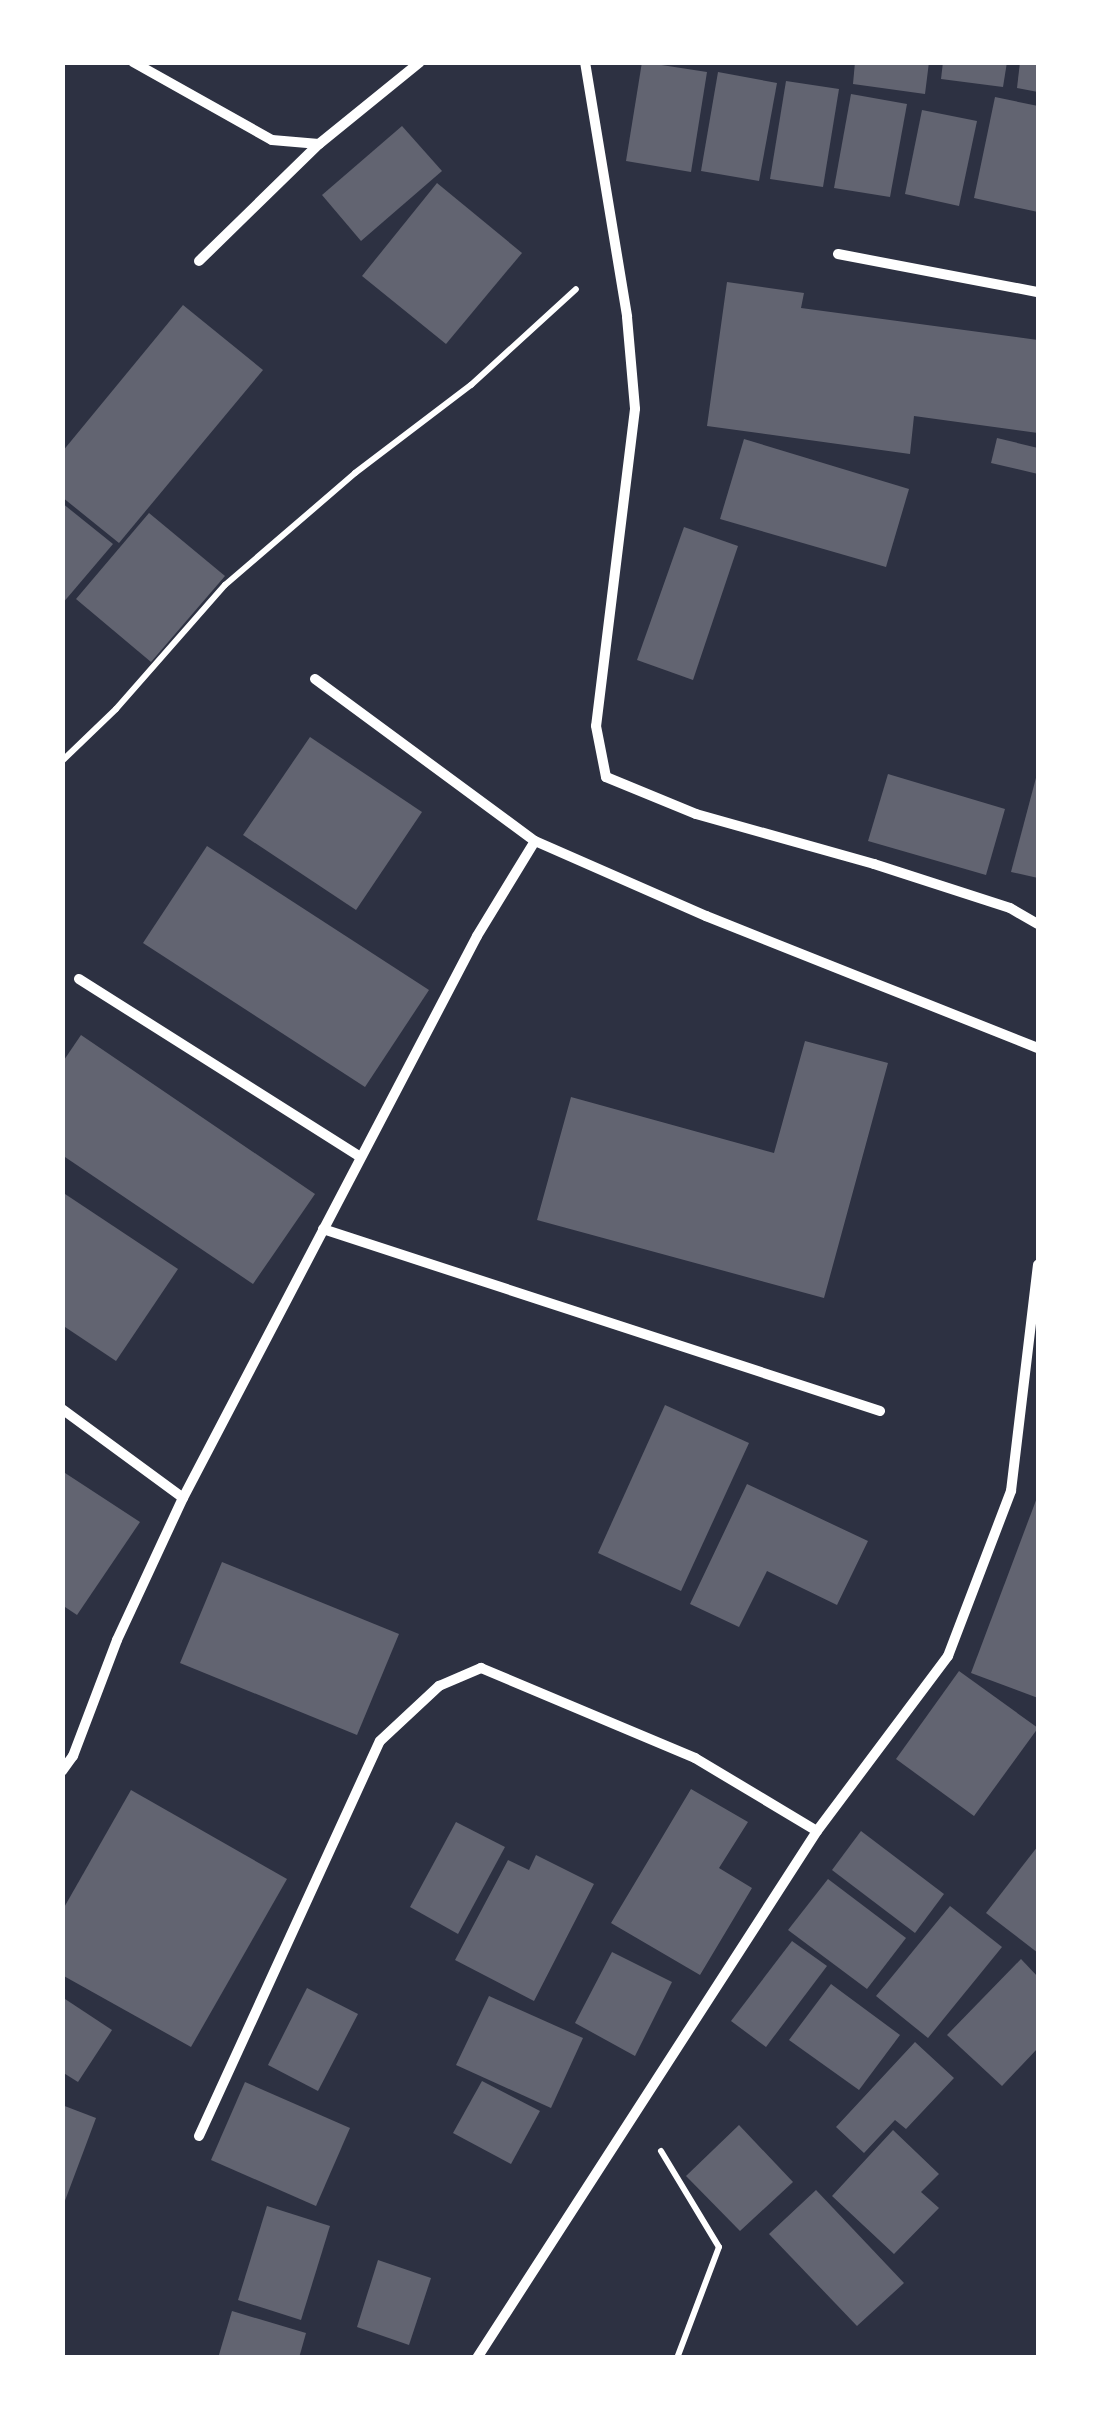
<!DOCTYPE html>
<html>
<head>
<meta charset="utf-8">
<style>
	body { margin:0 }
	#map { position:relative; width:1101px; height:2420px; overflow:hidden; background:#2d3142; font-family:Jost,sans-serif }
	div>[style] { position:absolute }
	.building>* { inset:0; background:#626471 }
	.path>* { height:6px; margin:-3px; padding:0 3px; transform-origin:3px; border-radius:3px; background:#fff }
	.minor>* { height:10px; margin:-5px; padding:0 5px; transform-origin:5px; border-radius:5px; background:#fff }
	span { translate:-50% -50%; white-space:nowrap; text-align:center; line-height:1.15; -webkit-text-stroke:8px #fff; paint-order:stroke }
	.frame { position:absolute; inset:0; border:65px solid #fff; pointer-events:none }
</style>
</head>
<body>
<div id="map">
	<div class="building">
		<i style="clip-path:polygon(642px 62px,707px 72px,691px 172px,626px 161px)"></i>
		<i style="clip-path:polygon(855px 62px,929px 62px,925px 94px,853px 84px)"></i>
		<i style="clip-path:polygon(943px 62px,1007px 62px,1003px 87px,941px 79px)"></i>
		<i style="clip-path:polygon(1020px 62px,1038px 62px,1038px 92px,1017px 88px)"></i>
		<i style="clip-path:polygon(718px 72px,777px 83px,759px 181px,701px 171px)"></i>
		<i style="clip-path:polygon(786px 81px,839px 89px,823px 187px,770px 179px)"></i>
		<i style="clip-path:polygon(851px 94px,907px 104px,890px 197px,834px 188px)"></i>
		<i style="clip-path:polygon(995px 97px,1038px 106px,1038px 212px,974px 198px)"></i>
		<i style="clip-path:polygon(922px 110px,977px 121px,959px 206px,905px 194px)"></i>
		<i style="clip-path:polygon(402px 126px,442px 171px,361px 241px,322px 195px)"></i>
		<i style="clip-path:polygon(437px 183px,522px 253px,446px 344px,362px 276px)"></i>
		<i style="clip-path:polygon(727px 282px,804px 293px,801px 308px,1038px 340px,1038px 433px,914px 416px,910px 454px,707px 426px)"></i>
		<i style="clip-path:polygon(183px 305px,263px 370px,119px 543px,62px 497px,62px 452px)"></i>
		<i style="clip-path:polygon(997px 438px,1038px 448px,1038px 474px,991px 463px)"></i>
		<i style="clip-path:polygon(744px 439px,909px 489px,886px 567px,720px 519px)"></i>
		<i style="clip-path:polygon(62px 503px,113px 544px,62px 604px)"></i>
		<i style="clip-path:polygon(149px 513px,225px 576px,151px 662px,76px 599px)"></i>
		<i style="clip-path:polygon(684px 527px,738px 546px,693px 680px,637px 660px)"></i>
		<i style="clip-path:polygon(310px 737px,422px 812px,356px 910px,243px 835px)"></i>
		<i style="clip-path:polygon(888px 774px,1005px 809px,986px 875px,868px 841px)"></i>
		<i style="clip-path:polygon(1037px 774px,1038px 774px,1038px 878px,1011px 872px)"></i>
		<i style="clip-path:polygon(207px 846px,429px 990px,365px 1087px,143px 943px)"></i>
		<i style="clip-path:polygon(81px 1035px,315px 1194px,253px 1284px,62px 1155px,62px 1063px)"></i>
		<i style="clip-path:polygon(805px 1041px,888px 1063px,824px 1298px,537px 1220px,571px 1097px,774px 1153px)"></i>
		<i style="clip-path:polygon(62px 1192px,178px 1269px,116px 1361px,62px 1325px)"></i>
		<i style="clip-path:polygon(665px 1405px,749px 1443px,681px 1591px,598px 1553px)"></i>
		<i style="clip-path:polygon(62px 1471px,140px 1522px,77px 1615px,62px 1605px)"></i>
		<i style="clip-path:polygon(747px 1484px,868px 1541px,837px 1605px,767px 1571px,739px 1627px,690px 1604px)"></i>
		<i style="clip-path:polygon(1038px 1495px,1038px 1698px,971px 1673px)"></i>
		<i style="clip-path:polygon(222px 1562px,399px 1634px,357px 1735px,180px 1663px)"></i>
		<i style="clip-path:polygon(959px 1671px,1038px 1728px,974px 1816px,896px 1759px)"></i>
		<i style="clip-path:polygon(691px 1789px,748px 1822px,719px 1868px,752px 1888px,700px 1975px,611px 1923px)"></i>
		<i style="clip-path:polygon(131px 1790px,287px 1879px,191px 2047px,62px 1975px,62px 1911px)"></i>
		<i style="clip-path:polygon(456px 1822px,505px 1847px,458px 1934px,410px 1907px)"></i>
		<i style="clip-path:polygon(861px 1831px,944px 1894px,915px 1933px,832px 1870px)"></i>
		<i style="clip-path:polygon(1038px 1846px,1038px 1953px,986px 1913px)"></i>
		<i style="clip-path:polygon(536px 1855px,594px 1884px,534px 2001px,455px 1960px,508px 1860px,529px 1870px)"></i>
		<i style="clip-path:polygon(828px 1879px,906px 1938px,867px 1989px,788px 1930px)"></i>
		<i style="clip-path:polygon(950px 1906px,1002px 1947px,928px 2038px,876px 1996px)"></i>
		<i style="clip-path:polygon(792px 1941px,827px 1966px,766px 2047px,731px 2021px)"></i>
		<i style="clip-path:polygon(612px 1952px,672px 1982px,635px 2056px,575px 2023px)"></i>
		<i style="clip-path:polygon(1021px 1959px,1038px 1977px,1038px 2048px,1002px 2086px,947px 2035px)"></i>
		<i style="clip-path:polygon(831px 1984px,900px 2035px,859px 2090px,789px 2040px)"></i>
		<i style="clip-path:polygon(307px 1988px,358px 2014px,318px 2091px,268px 2065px)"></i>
		<i style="clip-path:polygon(489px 1996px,583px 2038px,551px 2108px,456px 2065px)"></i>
		<i style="clip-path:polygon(62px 1997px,112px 2030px,78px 2082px,62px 2072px)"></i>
		<i style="clip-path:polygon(915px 2042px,954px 2078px,906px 2129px,895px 2120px,864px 2153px,836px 2127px)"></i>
		<i style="clip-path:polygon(482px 2081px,540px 2111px,511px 2164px,453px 2133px)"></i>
		<i style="clip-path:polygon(245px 2082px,350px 2128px,316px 2206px,211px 2160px)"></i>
		<i style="clip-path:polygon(62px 2105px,96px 2118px,63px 2206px,62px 2206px)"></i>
		<i style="clip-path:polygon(739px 2125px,793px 2182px,740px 2231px,686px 2176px)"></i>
		<i style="clip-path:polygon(893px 2130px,939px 2174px,921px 2192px,939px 2208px,894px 2254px,832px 2196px)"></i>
		<i style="clip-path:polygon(816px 2190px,904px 2283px,857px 2326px,769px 2234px)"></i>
		<i style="clip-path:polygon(267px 2206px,330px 2226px,301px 2320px,238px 2300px)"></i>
		<i style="clip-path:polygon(378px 2260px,431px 2278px,409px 2345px,357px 2327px)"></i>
		<i style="clip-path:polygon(232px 2311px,306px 2333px,299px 2358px,218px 2358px)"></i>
	</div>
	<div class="path">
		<i style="left:62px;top:761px;width:75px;rotate:-43.9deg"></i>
		<i style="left:116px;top:709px;width:165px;rotate:-48.7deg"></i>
		<i style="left:225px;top:585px;width:172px;rotate:-40.7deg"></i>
		<i style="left:355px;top:473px;width:146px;rotate:-37.2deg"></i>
		<i style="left:471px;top:385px;width:142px;rotate:-42.4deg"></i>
		<i style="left:661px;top:2151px;width:112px;rotate:58.9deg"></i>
		<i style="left:719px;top:2247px;width:119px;rotate:110.7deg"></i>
	</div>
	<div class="minor">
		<i style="left:133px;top:62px;width:159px;rotate:29.3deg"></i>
		<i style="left:272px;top:140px;width:47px;rotate:4.9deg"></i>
		<i style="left:319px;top:144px;width:130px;rotate:-39.1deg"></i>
		<i style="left:585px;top:62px;width:258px;rotate:80.6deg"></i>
		<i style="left:627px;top:317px;width:92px;rotate:85deg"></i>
		<i style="left:635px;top:409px;width:319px;rotate:97deg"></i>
		<i style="left:596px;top:726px;width:52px;rotate:78.9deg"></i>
		<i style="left:606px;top:777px;width:97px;rotate:22.3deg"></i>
		<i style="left:696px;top:814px;width:185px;rotate:15.7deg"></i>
		<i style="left:874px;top:864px;width:143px;rotate:17.9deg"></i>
		<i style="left:1010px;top:908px;width:32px;rotate:30deg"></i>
		<i style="left:838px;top:254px;width:204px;rotate:10.8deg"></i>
		<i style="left:199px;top:261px;width:168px;rotate:-44.3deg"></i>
		<i style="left:315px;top:679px;width:273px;rotate:36.4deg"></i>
		<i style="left:79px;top:979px;width:333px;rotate:32.3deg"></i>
		<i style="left:323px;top:1229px;width:586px;rotate:18.09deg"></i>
		<i style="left:62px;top:1409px;width:150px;rotate:36.3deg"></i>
		<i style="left:62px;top:1771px;width:19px;rotate:-54deg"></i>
		<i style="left:73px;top:1756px;width:124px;rotate:-69.2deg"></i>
		<i style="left:117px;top:1640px;width:157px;rotate:-65.1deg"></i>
		<i style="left:183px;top:1498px;width:634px;rotate:-62.38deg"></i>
		<i style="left:477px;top:936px;width:111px;rotate:-58.6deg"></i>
		<i style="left:535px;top:841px;width:187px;rotate:23.7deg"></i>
		<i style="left:706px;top:916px;width:357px;rotate:21.7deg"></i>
		<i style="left:199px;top:2136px;width:434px;rotate:-65.4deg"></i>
		<i style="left:380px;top:1741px;width:81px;rotate:-43deg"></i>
		<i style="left:439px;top:1686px;width:46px;rotate:-23.2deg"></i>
		<i style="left:481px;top:1668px;width:232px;rotate:22.8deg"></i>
		<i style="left:695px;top:1758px;width:142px;rotate:30.9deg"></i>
		<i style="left:477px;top:2358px;width:627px;rotate:-57.17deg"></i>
		<i style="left:817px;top:1831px;width:219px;rotate:-53.2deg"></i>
		<i style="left:948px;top:1656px;width:177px;rotate:-69.1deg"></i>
		<i style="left:1011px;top:1491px;width:228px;rotate:-83.2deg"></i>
	</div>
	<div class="frame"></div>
</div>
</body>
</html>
